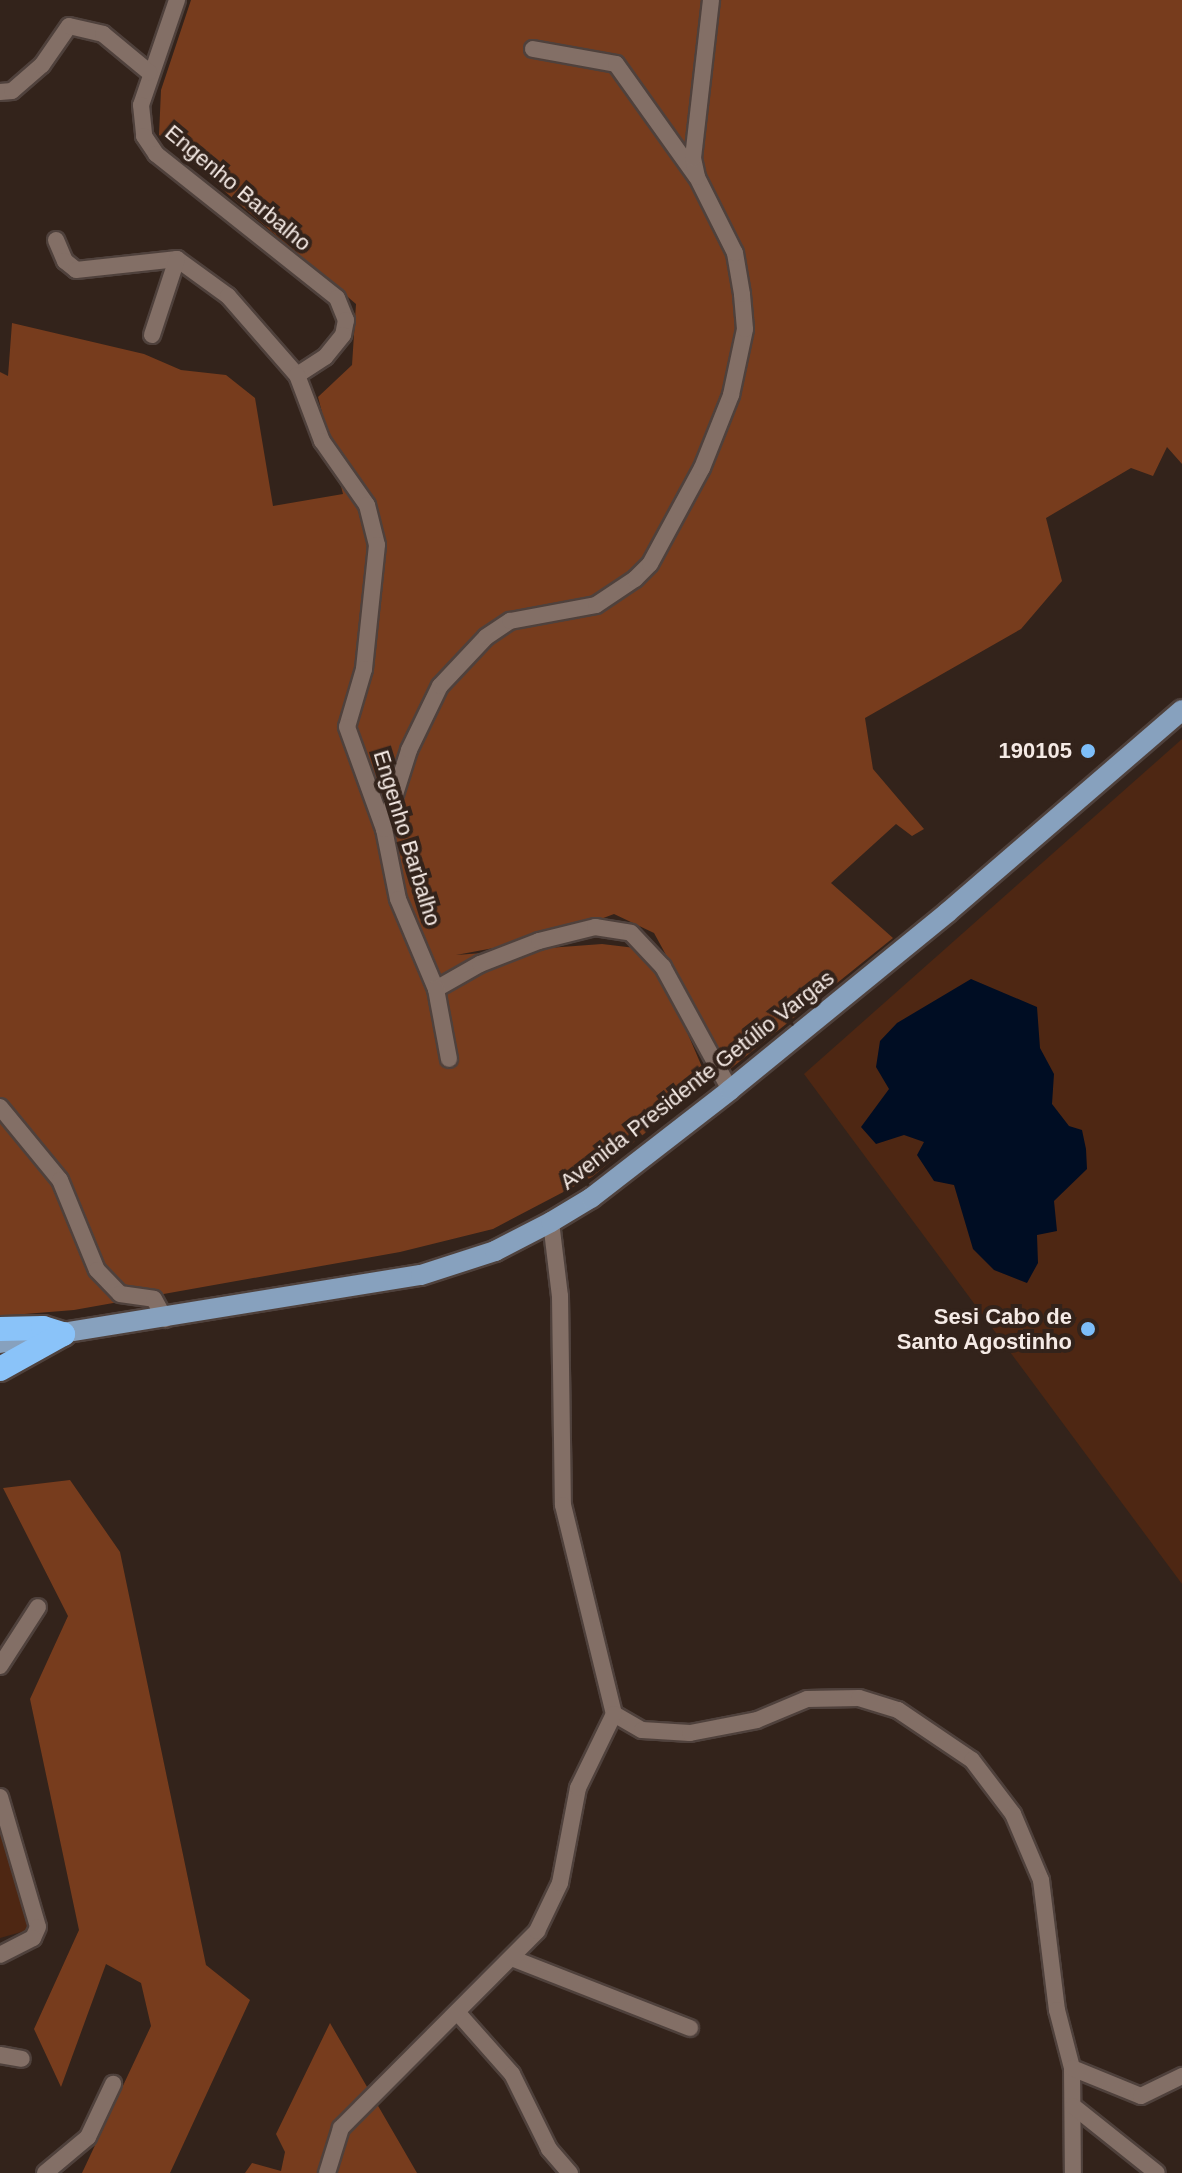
<!DOCTYPE html>
<html>
<head>
<meta charset="utf-8">
<style>
	body { margin:0 }
	#map { position:relative; width:1182px; height:2173px; overflow:hidden; background:#33231b; font-family:Helvetica,sans-serif }
	div>[style] { position:absolute }
	.green>* { inset:0; background:#4e2713 }
	.forest>* { inset:0; background:#773c1d }
	.water>* { inset:0; background:#000d23 }
	.roads { filter:drop-shadow(2px 0 #4f413c) drop-shadow(-2px 0 #4f413c) drop-shadow(0 2px #4f413c) drop-shadow(0 -2px #4f413c) }
	.street>* { height:16px; margin:-8px; padding:0 8px; transform-origin:8px; border-radius:8px; background:#836f66 }
	.primary>* { height:20px; margin:-10px; padding:0 10px; transform-origin:10px; border-radius:10px; background:#87a1be }
	.highway>* { height:24px; margin:-12px; padding:0 12px; transform-origin:12px; border-radius:12px; background:#8ac3f9 }
	.dots>* { width:22px; height:22px; translate:-50% -50%; box-sizing:border-box; border:4px solid #33231b; border-radius:50% }
	span { translate:-50% -50%; white-space:nowrap; text-align:center; line-height:1.15; -webkit-text-stroke:8px #33231b; paint-order:stroke }
	.street-label { font-size:22px; color:#f5eae5 }
	.poi-label { font-size:22px; color:#f5eae5; font-weight:700 }
	.right { translate:-100% -50%; text-align:right }
</style>
</head>
<body>
<div id="map">
	<div class="green">
		<i style="clip-path:polygon(1182px 739px,1182px 1584px,804px 1074px)"></i>
		<i style="clip-path:polygon(0 1818px,32px 1929px,0 1938px)"></i>
	</div>
	<div class="forest">
		<i style="clip-path:polygon(191px 0,1182px 0,1182px 464px,1167px 447px,1153px 476px,1131px 468px,1046px 518px,1062px 581px,1021px 629px,865px 718px,873px 769px,924px 829px,912px 836px,896px 824px,831px 883px,893px 938px,729px 1070px,654px 933px,614px 914px,553px 937px,456px 955px,602px 944px,652px 950px,708px 1081px,592px 1177px,493px 1229px,400px 1252px,74px 1310px,0 1316px,0 372px,8px 376px,12px 323px,144px 354px,181px 370px,226px 375px,255px 398px,273px 506px,343px 494px,318px 397px,352px 365px,356px 304px,159px 135px,161px 90px)"></i>
		<i style="clip-path:polygon(70px 1480px,120px 1552px,206px 1965px,250px 2000px,170px 2173px,82px 2173px,151px 2026px,141px 1983px,106px 1964px,61px 2087px,34px 2029px,79px 1930px,30px 1699px,68px 1616px,3px 1488px)"></i>
		<i style="clip-path:polygon(330px 2023px,417px 2173px,245px 2173px,252px 2163px,281px 2171px,285px 2152px,276px 2134px)"></i>
	</div>
	<div class="water">
		<i style="clip-path:polygon(971px 979px,1037px 1007px,1040px 1048px,1054px 1074px,1052px 1104px,1069px 1126px,1082px 1130px,1086px 1149px,1087px 1169px,1054px 1201px,1057px 1231px,1037px 1235px,1038px 1263px,1027px 1283px,994px 1270px,973px 1249px,954px 1185px,934px 1181px,917px 1155px,924px 1142px,904px 1135px,876px 1144px,861px 1127px,889px 1089px,876px 1067px,880px 1041px,897px 1023px)"></i>
	</div>
	<div class="roads">
		<div class="street">
			<i style="left:177px;top:0;width:111px;rotate:108.9deg"></i>
			<i style="left:141px;top:105px;width:31px;rotate:84deg"></i>
			<i style="left:144px;top:136px;width:22px;rotate:56deg"></i>
			<i style="left:156px;top:154px;width:231px;rotate:38.5deg"></i>
			<i style="left:337px;top:298px;width:24px;rotate:68deg"></i>
			<i style="left:346px;top:320px;width:15px;rotate:101deg"></i>
			<i style="left:343px;top:335px;width:28px;rotate:129deg"></i>
			<i style="left:325px;top:357px;width:33px;rotate:147deg"></i>
			<i style="left:533px;top:49px;width:84px;rotate:10.2deg"></i>
			<i style="left:616px;top:64px;width:138px;rotate:54.5deg"></i>
			<i style="left:0;top:92px;width:12px;rotate:-5deg"></i>
			<i style="left:12px;top:91px;width:40px;rotate:-41deg"></i>
			<i style="left:42px;top:65px;width:47px;rotate:-55.3deg"></i>
			<i style="left:69px;top:26px;width:35px;rotate:13deg"></i>
			<i style="left:103px;top:34px;width:60px;rotate:39.6deg"></i>
			<i style="left:56px;top:240px;width:23px;rotate:67deg"></i>
			<i style="left:65px;top:261px;width:14px;rotate:39deg"></i>
			<i style="left:76px;top:270px;width:102px;rotate:-6.2deg"></i>
			<i style="left:177px;top:259px;width:63px;rotate:36deg"></i>
			<i style="left:228px;top:296px;width:105px;rotate:48.9deg"></i>
			<i style="left:297px;top:375px;width:71px;rotate:69.3deg"></i>
			<i style="left:322px;top:441px;width:78px;rotate:54.9deg"></i>
			<i style="left:367px;top:505px;width:41px;rotate:76deg"></i>
			<i style="left:377px;top:545px;width:125px;rotate:96deg"></i>
			<i style="left:364px;top:669px;width:60px;rotate:106.3deg"></i>
			<i style="left:347px;top:727px;width:109px;rotate:70.1deg"></i>
			<i style="left:384px;top:829px;width:71px;rotate:78.7deg"></i>
			<i style="left:398px;top:899px;width:98px;rotate:67.1deg"></i>
			<i style="left:436px;top:989px;width:51px;rotate:-29.6deg"></i>
			<i style="left:480px;top:964px;width:63px;rotate:-21.3deg"></i>
			<i style="left:539px;top:941px;width:58px;rotate:-14deg"></i>
			<i style="left:595px;top:927px;width:36px;rotate:9deg"></i>
			<i style="left:631px;top:933px;width:47px;rotate:46.7deg"></i>
			<i style="left:663px;top:967px;width:140px;rotate:61.4deg"></i>
			<i style="left:152px;top:335px;width:80px;rotate:-71.8deg"></i>
			<i style="left:384px;top:829px;width:83px;rotate:-72.4deg"></i>
			<i style="left:409px;top:750px;width:71px;rotate:-64.2deg"></i>
			<i style="left:440px;top:686px;width:67px;rotate:-46.8deg"></i>
			<i style="left:486px;top:637px;width:29px;rotate:-34deg"></i>
			<i style="left:510px;top:621px;width:87px;rotate:-10.5deg"></i>
			<i style="left:596px;top:605px;width:47px;rotate:-33.7deg"></i>
			<i style="left:635px;top:579px;width:21px;rotate:-45deg"></i>
			<i style="left:650px;top:564px;width:109px;rotate:-61.6deg"></i>
			<i style="left:702px;top:468px;width:79px;rotate:-68.3deg"></i>
			<i style="left:731px;top:395px;width:67px;rotate:-78deg"></i>
			<i style="left:745px;top:329px;width:35px;rotate:-95deg"></i>
			<i style="left:742px;top:294px;width:42px;rotate:-99.7deg"></i>
			<i style="left:735px;top:253px;width:85px;rotate:-116.6deg"></i>
			<i style="left:697px;top:177px;width:19px;rotate:-102deg"></i>
			<i style="left:693px;top:158px;width:159px;rotate:-83.5deg"></i>
			<i style="left:436px;top:989px;width:71px;rotate:79.5deg"></i>
			<i style="left:0;top:1107px;width:94px;rotate:50.6deg"></i>
			<i style="left:60px;top:1180px;width:97px;rotate:67.7deg"></i>
			<i style="left:97px;top:1270px;width:33px;rotate:46deg"></i>
			<i style="left:120px;top:1294px;width:34px;rotate:8deg"></i>
			<i style="left:154px;top:1299px;width:23px;rotate:61deg"></i>
			<i style="left:551px;top:1222px;width:75px;rotate:83.1deg"></i>
			<i style="left:560px;top:1296px;width:209px;rotate:89.2deg"></i>
			<i style="left:563px;top:1505px;width:215px;rotate:76.3deg"></i>
			<i style="left:614px;top:1714px;width:32px;rotate:30deg"></i>
			<i style="left:642px;top:1730px;width:48px;rotate:3.6deg"></i>
			<i style="left:690px;top:1733px;width:68px;rotate:-11deg"></i>
			<i style="left:757px;top:1720px;width:54px;rotate:-22.8deg"></i>
			<i style="left:807px;top:1699px;width:52px;rotate:-1.1deg"></i>
			<i style="left:859px;top:1698px;width:41px;rotate:17.1deg"></i>
			<i style="left:898px;top:1710px;width:89px;rotate:34deg"></i>
			<i style="left:972px;top:1760px;width:68px;rotate:52.8deg"></i>
			<i style="left:1013px;top:1814px;width:72px;rotate:67deg"></i>
			<i style="left:1041px;top:1880px;width:131px;rotate:83deg"></i>
			<i style="left:1057px;top:2010px;width:60px;rotate:75.5deg"></i>
			<i style="left:1072px;top:2068px;width:105px;rotate:89.5deg"></i>
			<i style="left:0;top:1666px;width:70px;rotate:-57.2deg"></i>
			<i style="left:0;top:1797px;width:135px;rotate:73.7deg"></i>
			<i style="left:38px;top:1927px;width:12px;rotate:114deg"></i>
			<i style="left:33px;top:1938px;width:37px;rotate:153deg"></i>
			<i style="left:514px;top:1959px;width:189px;rotate:21.4deg"></i>
			<i style="left:457px;top:2012px;width:83px;rotate:48.4deg"></i>
			<i style="left:512px;top:2074px;width:84px;rotate:63.7deg"></i>
			<i style="left:549px;top:2149px;width:32px;rotate:49deg"></i>
			<i style="left:0;top:2055px;width:22px;rotate:10deg"></i>
			<i style="left:1072px;top:2068px;width:74px;rotate:22.1deg"></i>
			<i style="left:1141px;top:2096px;width:46px;rotate:-26deg"></i>
			<i style="left:1073px;top:2106px;width:107px;rotate:38.6deg"></i>
			<i style="left:45px;top:2173px;width:56px;rotate:-39.9deg"></i>
			<i style="left:88px;top:2137px;width:59px;rotate:-64.7deg"></i>
			<i style="left:327px;top:2173px;width:47px;rotate:-72.7deg"></i>
			<i style="left:341px;top:2128px;width:278px;rotate:-45.1deg"></i>
			<i style="left:537px;top:1931px;width:53px;rotate:-64.4deg"></i>
			<i style="left:560px;top:1883px;width:97px;rotate:-79.3deg"></i>
			<i style="left:578px;top:1788px;width:82px;rotate:-64.1deg"></i>
		</div>
		<div class="primary">
			<i style="left:0;top:1343px;width:426px;rotate:-9.2deg"></i>
			<i style="left:421px;top:1275px;width:78px;rotate:-18deg"></i>
			<i style="left:495px;top:1251px;width:63px;rotate:-27.4deg"></i>
			<i style="left:551px;top:1222px;width:47px;rotate:-31deg"></i>
			<i style="left:591px;top:1198px;width:176px;rotate:-37.8deg"></i>
			<i style="left:730px;top:1090px;width:281px;rotate:-39.2deg"></i>
			<i style="left:948px;top:912px;width:309px;rotate:-40.8deg"></i>
		</div>
		<div class="highway">
			<i style="left:0;top:1329px;width:43px;rotate:-1.3deg"></i>
			<i style="left:43px;top:1328px;width:21px;rotate:17deg"></i>
			<i style="left:0;top:1369px;width:72px;rotate:-29.1deg"></i>
		</div>
	</div>
	<div class="dots">
		<i style="left:1088px;top:751px;background:#7dbef9"></i>
		<i style="left:1088px;top:1329px;background:#7dbef9"></i>
	</div>
	<div class="street-label">
		<span style="left:238px;top:188px;rotate:40deg">Engenho Barbalho</span>
		<span style="left:407px;top:838px;rotate:73deg">Engenho Barbalho</span>
		<span style="left:697px;top:1080px;rotate:-38deg">Avenida Presidente Getúlio Vargas</span>
	</div>
	<div class="poi-label">
		<span class="right" style="left:1072px;top:751px">190105</span>
		<span class="right" style="left:1072px;top:1329px">Sesi Cabo de<br>Santo Agostinho</span>
	</div>
</div>
</body>
</html>
